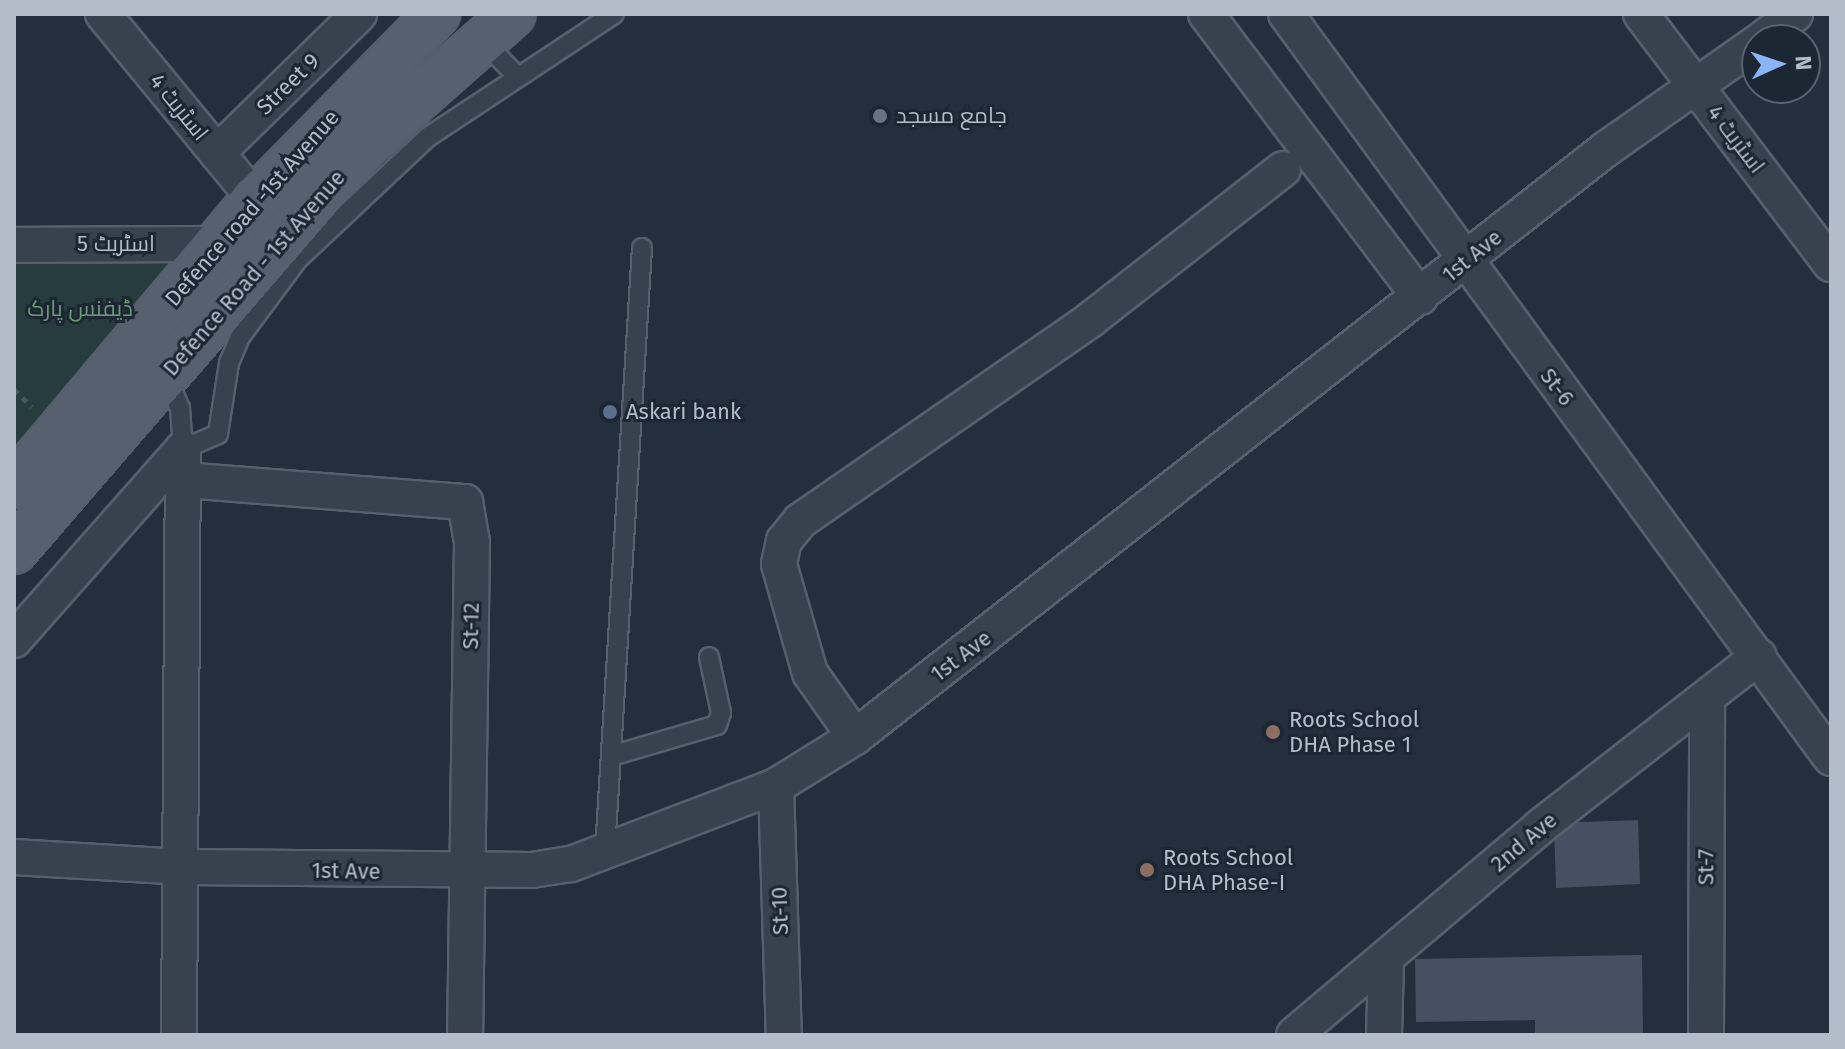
<!DOCTYPE html>
<html>
<head>
<meta charset="utf-8">
<style>
	body { margin:0 }
	#map { position:relative; width:1845px; height:1049px; overflow:hidden; background:#242f3e; font-family:"Fira Sans",Cairo,sans-serif }
	div>[style] { position:absolute }
	.green>* { inset:0; background:#263c3f }
	.building>* { inset:0; background:#455162 }
	.path>* { height:5px; margin-top:-2.5px; transform-origin:0; background:repeating-linear-gradient(90deg,#44595c 0 6px,transparent 0 12px) }
	.roads { filter:drop-shadow(2px 0 #565f6c) drop-shadow(-2px 0 #565f6c) drop-shadow(0 2px #565f6c) drop-shadow(0 -2px #565f6c) }
	.lane>* { height:18px; margin:-9px; padding:0 9px; transform-origin:9px; border-radius:9px; background:#38414e }
	.street>* { height:34px; margin:-17px; padding:0 17px; transform-origin:17px; border-radius:17px; background:#38414e }
	.primary>* { height:44px; margin:-22px; padding:0 22px; transform-origin:22px; border-radius:22px; background:#56606e }
	.dots>* { width:22px; height:22px; translate:-50% -50%; box-sizing:border-box; border:4px solid #1d2633; border-radius:50% }
	span { translate:-50% -50%; white-space:nowrap; text-align:center; line-height:1.15; -webkit-text-stroke:6px #1d2633; paint-order:stroke }
	.street-label { font-size:22px; color:#b4bcc9 }
	.poi-label { font-size:22px; color:#b4bcc9 }
	.left { translate:0 -50%; text-align:left }
	.park-label { font-size:22px; color:#6b9a76 }
	.frame { position:absolute; inset:0; border:16px solid #b4bcc9; pointer-events:none }
	.north { position:absolute; left:1741px; top:24px; width:80px; height:80px; box-sizing:border-box; background:#1d2633; border:2px solid #59626f; border-radius:50%; rotate:87deg; font-size:22px; font-weight:700; line-height:32px; text-align:center; color:#b4bcc9 }
	.north::after { content:''; display:block; margin:auto; width:28px; height:36px; background:#8ab4f8; clip-path:polygon(50% 0,100% 100%,50% 72%,0 100%) }
</style>
</head>
<body>
<div id="map">
	<div class="green">
		<i style="clip-path:polygon(219px 244px,14px 485px,14px 245px)"></i>
	</div>
	<div class="building">
		<i style="clip-path:polygon(1638px 820px,1640px 884px,1556px 888px,1554px 823px)"></i>
		<i style="clip-path:polygon(1642px 955px,1643px 1035px,1535px 1035px,1535px 1020px,1416px 1022px,1415px 959px)"></i>
	</div>
	<div class="path">
		<i style="left:14px;top:389px;width:25px;rotate:45deg"></i>
	</div>
	<div class="roads">
		<div class="lane">
			<i style="left:481px;top:39px;width:53px;rotate:45.8deg"></i>
			<i style="left:167px;top:378px;width:33px;rotate:67deg"></i>
			<i style="left:180px;top:408px;width:41px;rotate:85.8deg"></i>
			<i style="left:183px;top:449px;width:38px;rotate:-23deg"></i>
			<i style="left:218px;top:434px;width:72px;rotate:-81.2deg"></i>
			<i style="left:229px;top:363px;width:28px;rotate:-67deg"></i>
			<i style="left:240px;top:337px;width:97px;rotate:-53.4deg"></i>
			<i style="left:298px;top:259px;width:178px;rotate:-43.2deg"></i>
			<i style="left:428px;top:137px;width:223px;rotate:-33.5deg"></i>
			<i style="left:611px;top:756px;width:110px;rotate:-16.3deg"></i>
			<i style="left:717px;top:725px;width:13px;rotate:-72deg"></i>
			<i style="left:721px;top:713px;width:57px;rotate:-102.1deg"></i>
			<i style="left:605px;top:851px;width:604px;rotate:-86.49deg"></i>
		</div>
		<div class="street">
			<i style="left:103px;top:14px;width:239px;rotate:50.6deg"></i>
			<i style="left:1206px;top:14px;width:355px;rotate:52.9deg"></i>
			<i style="left:1286px;top:14px;width:922px;rotate:53.78deg"></i>
			<i style="left:1641px;top:14px;width:314px;rotate:52.8deg"></i>
			<i style="left:1761px;top:40px;width:43px;rotate:-37.4deg"></i>
			<i style="left:217px;top:153px;width:199px;rotate:-44.4deg"></i>
			<i style="left:14px;top:245px;width:205px;rotate:-0.3deg"></i>
			<i style="left:183px;top:480px;width:283px;rotate:4.5deg"></i>
			<i style="left:465px;top:502px;width:41px;rotate:80.1deg"></i>
			<i style="left:472px;top:542px;width:493px;rotate:90.8deg"></i>
			<i style="left:14px;top:640px;width:255px;rotate:-48.5deg"></i>
			<i style="left:183px;top:449px;width:586px;rotate:90.39deg"></i>
			<i style="left:855px;top:737px;width:78px;rotate:-125.1deg"></i>
			<i style="left:810px;top:673px;width:113px;rotate:-105.9deg"></i>
			<i style="left:779px;top:564px;width:24px;rotate:-78deg"></i>
			<i style="left:784px;top:541px;width:26px;rotate:-51deg"></i>
			<i style="left:800px;top:521px;width:353px;rotate:-34.7deg"></i>
			<i style="left:1090px;top:320px;width:245px;rotate:-38deg"></i>
			<i style="left:776px;top:786px;width:249px;rotate:88.2deg"></i>
			<i style="left:14px;top:857px;width:167px;rotate:3.4deg"></i>
			<i style="left:181px;top:867px;width:351px;rotate:0.5deg"></i>
			<i style="left:532px;top:870px;width:39px;rotate:-9deg"></i>
			<i style="left:571px;top:864px;width:219px;rotate:-20.8deg"></i>
			<i style="left:776px;top:786px;width:93px;rotate:-31.8deg"></i>
			<i style="left:855px;top:737px;width:954px;rotate:-38.06deg"></i>
			<i style="left:1606px;top:149px;width:184px;rotate:-35.1deg"></i>
			<i style="left:1294px;top:1035px;width:324px;rotate:-40.2deg"></i>
			<i style="left:1541px;top:826px;width:276px;rotate:-37.9deg"></i>
			<i style="left:1384px;top:1035px;width:73px;rotate:-88.4deg"></i>
			<i style="left:1706px;top:1035px;width:337px;rotate:-89.8deg"></i>
		</div>
		<div class="primary">
			<i style="left:14px;top:485px;width:374px;rotate:-49.9deg"></i>
			<i style="left:255px;top:199px;width:260px;rotate:-45.5deg"></i>
			<i style="left:14px;top:551px;width:531px;rotate:-49.2deg"></i>
			<i style="left:361px;top:149px;width:203px;rotate:-41.6deg"></i>
		</div>
	</div>
	<div class="dots">
		<i style="left:880px;top:116px;background:#6b7280"></i>
		<i style="left:610px;top:412px;background:#5c6f8a"></i>
		<i style="left:1273px;top:732px;background:#8d6e63"></i>
		<i style="left:1147px;top:870px;background:#8d6e63"></i>
	</div>
	<div class="street-label">
		<span style="left:288px;top:84px;rotate:-44deg">Street 9</span>
		<span style="left:179px;top:107px;rotate:51deg">اسٹریٹ 4</span>
		<span style="left:1736px;top:139px;rotate:53deg">اسٹریٹ 4</span>
		<span style="left:252px;top:208px;rotate:-49deg">Defence road -1st Avenue</span>
		<span style="left:116px;top:244px">اسٹریٹ 5</span>
		<span style="left:1472px;top:256px;rotate:-39deg">1st Ave</span>
		<span style="left:254px;top:273px;rotate:-49deg">Defence Road - 1st Avenue</span>
		<span style="left:1557px;top:387px;rotate:53deg">St-6</span>
		<span style="left:471px;top:626px;rotate:-89deg">St-12</span>
		<span style="left:961px;top:656px;rotate:-37deg">1st Ave</span>
		<span style="left:1524px;top:842px;rotate:-40deg">2nd Ave</span>
		<span style="left:1706px;top:867px;rotate:-90deg">St-7</span>
		<span style="left:346px;top:871px;rotate:1deg">1st Ave</span>
		<span style="left:780px;top:911px;rotate:-92deg">St-10</span>
	</div>
	<div class="poi-label">
		<span class="left" style="left:896px;top:116px">جامع مسجد</span>
		<span class="left" style="left:626px;top:412px">Askari bank</span>
		<span class="left" style="left:1289px;top:732px">Roots School<br>DHA Phase 1</span>
		<span class="left" style="left:1163px;top:870px">Roots School<br>DHA Phase-I</span>
	</div>
	<div class="park-label">
		<span style="left:80px;top:309px">ڈیفنس پارک</span>
	</div>
	<div class="frame"></div>
	<div class="north">N</div>
</div>
</body>
</html>
